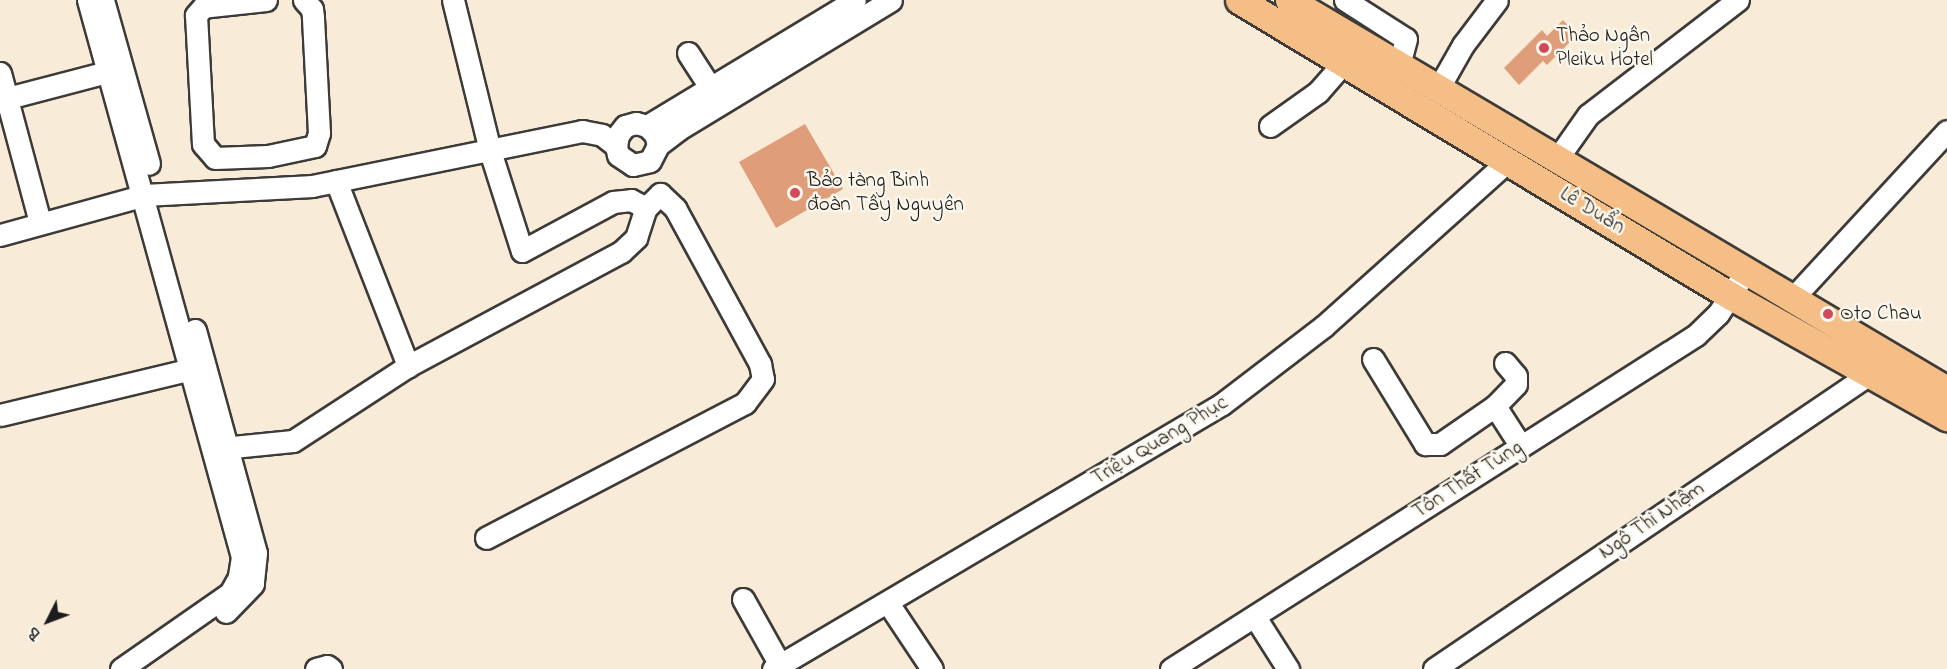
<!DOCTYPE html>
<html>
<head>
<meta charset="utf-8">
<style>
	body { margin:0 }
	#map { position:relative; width:1947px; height:669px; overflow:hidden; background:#f8ebd8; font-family:"Indie Flower",sans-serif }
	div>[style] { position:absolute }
	.building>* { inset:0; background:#df9d7a }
	.roads { filter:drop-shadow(2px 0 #3d3b38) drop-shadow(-2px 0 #3d3b38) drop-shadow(0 2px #3d3b38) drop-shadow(0 -2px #3d3b38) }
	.minor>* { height:21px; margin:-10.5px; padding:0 10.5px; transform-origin:10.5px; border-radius:10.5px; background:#fff }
	.major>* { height:27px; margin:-13.5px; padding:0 13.5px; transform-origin:13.5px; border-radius:13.5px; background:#f6be87 }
	.dots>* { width:16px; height:16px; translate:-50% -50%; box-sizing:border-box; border:3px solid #fbf7ec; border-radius:50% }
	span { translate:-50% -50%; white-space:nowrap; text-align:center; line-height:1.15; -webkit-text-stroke:5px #fbf7ec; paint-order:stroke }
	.poi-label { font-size:21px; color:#1c1c1c }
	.left { translate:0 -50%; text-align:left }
	.street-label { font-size:21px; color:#1c1c1c }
	.north { position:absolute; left:18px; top:591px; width:60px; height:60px; -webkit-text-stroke:4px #fbf7ec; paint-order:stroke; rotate:228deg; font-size:16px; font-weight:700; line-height:24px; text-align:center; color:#1c1c1c }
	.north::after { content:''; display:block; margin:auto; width:21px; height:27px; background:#1c1c1c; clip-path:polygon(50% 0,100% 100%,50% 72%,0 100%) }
</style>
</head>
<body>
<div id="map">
	<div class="building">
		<i style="clip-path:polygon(1563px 20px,1577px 35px,1547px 65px,1543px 61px,1519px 85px,1504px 68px,1542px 30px,1547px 36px)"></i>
		<i style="clip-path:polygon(805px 124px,843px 189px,776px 228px,739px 162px)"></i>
	</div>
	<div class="roads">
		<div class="minor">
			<i style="left:88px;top:0;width:578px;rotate:74.54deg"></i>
			<i style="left:242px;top:557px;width:20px;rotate:99deg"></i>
			<i style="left:239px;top:577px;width:18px;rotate:119deg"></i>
			<i style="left:230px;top:593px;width:133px;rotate:145.1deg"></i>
			<i style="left:103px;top:0;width:170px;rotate:74.3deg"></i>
			<i style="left:266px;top:0;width:63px;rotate:173.7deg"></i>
			<i style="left:203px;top:7px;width:11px;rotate:131deg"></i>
			<i style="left:196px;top:15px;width:129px;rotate:86.9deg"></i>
			<i style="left:203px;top:144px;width:18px;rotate:49deg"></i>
			<i style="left:215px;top:158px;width:53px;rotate:-2.2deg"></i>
			<i style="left:268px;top:156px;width:48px;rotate:-12deg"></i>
			<i style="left:315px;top:146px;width:14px;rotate:-73deg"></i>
			<i style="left:319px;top:133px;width:116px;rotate:-93deg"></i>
			<i style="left:313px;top:17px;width:8px;rotate:-97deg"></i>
			<i style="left:312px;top:9px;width:12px;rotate:-132deg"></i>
			<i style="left:453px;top:0;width:155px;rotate:76.2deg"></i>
			<i style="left:490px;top:151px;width:105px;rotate:72.3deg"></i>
			<i style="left:522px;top:251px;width:103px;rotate:-28.3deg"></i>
			<i style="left:613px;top:202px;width:18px;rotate:-6deg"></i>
			<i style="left:631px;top:200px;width:17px;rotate:28deg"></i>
			<i style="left:1345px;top:0;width:72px;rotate:32.6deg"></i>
			<i style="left:1406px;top:39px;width:28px;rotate:105deg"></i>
			<i style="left:688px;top:53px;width:54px;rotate:57.2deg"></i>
			<i style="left:0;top:73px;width:154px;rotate:75deg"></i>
			<i style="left:1438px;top:89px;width:51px;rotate:-60.4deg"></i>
			<i style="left:1463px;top:45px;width:56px;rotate:-52.9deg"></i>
			<i style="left:0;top:100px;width:122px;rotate:-14.7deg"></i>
			<i style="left:647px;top:126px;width:243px;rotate:-31.2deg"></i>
			<i style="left:1270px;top:126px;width:59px;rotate:-35.3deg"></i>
			<i style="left:1318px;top:92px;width:52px;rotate:-48.9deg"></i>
			<i style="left:658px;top:145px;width:11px;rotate:-105deg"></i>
			<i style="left:655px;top:134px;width:11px;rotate:-135deg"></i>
			<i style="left:647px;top:126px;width:11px;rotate:-165deg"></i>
			<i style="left:636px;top:123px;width:11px;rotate:165deg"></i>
			<i style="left:625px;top:126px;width:11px;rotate:128deg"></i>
			<i style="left:618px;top:135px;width:11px;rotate:100deg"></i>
			<i style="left:616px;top:146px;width:9px;rotate:77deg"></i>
			<i style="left:618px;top:155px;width:18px;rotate:34deg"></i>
			<i style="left:633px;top:165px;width:17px;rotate:-13deg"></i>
			<i style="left:650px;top:161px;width:18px;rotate:-63deg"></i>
			<i style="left:658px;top:145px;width:26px;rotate:-37deg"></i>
			<i style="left:679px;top:129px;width:248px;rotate:-31.3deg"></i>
			<i style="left:1557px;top:159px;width:54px;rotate:-54.8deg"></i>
			<i style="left:1588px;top:115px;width:189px;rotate:-37.5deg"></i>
			<i style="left:336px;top:181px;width:199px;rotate:68.7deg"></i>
			<i style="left:0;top:235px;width:150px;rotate:-15.4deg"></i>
			<i style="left:145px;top:195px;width:167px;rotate:-3.1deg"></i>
			<i style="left:312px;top:186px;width:276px;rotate:-11.5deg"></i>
			<i style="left:582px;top:131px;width:20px;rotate:11deg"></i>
			<i style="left:602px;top:135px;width:18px;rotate:38deg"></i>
			<i style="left:1793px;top:298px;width:227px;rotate:-47.3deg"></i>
			<i style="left:195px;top:330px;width:231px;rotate:74.7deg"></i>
			<i style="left:256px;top:553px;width:31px;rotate:96deg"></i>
			<i style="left:253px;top:584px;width:39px;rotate:134deg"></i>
			<i style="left:1373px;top:359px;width:100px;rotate:58.5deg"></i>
			<i style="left:1425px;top:444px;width:15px"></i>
			<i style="left:1440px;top:444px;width:67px;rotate:-34.6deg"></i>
			<i style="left:1495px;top:406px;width:46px;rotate:57.3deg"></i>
			<i style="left:1495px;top:406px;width:30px;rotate:-46deg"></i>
			<i style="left:1516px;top:384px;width:8px;rotate:-90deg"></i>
			<i style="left:1516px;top:376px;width:17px;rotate:-130deg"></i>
			<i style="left:0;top:415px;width:210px;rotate:-13.5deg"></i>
			<i style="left:213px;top:449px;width:80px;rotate:-5.7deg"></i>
			<i style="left:293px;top:441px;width:137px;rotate:-33.1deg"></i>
			<i style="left:408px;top:366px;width:242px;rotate:-28.2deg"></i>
			<i style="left:621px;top:252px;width:21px;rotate:-43deg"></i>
			<i style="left:636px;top:238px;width:32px;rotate:-72deg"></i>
			<i style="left:646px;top:208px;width:20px;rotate:-45deg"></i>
			<i style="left:660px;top:194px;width:21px;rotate:43deg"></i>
			<i style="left:675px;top:208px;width:178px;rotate:61.4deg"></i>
			<i style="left:760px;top:364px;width:15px;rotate:79deg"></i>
			<i style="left:763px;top:379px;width:30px;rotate:127deg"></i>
			<i style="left:745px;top:403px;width:292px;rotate:152.5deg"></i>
			<i style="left:743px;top:599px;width:76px;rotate:60.7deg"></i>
			<i style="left:888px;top:603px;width:79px;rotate:56.3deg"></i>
			<i style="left:1255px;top:617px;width:62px;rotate:57.6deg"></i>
			<i style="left:316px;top:669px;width:11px;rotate:-15deg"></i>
			<i style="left:327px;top:666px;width:5px;rotate:37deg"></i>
			<i style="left:773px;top:669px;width:521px;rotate:-30.55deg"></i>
			<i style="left:1222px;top:404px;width:128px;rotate:-37.4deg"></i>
			<i style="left:1324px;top:326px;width:249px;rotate:-41.9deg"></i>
			<i style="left:1171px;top:669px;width:622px;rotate:-32.46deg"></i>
			<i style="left:1696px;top:335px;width:30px;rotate:-44deg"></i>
			<i style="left:1718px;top:314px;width:51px;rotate:-56.9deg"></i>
			<i style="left:1434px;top:669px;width:528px;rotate:-34.11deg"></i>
		</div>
		<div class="major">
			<i style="left:1239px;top:0;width:574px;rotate:31.03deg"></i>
			<i style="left:1731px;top:296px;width:248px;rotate:29.3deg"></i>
			<i style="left:1289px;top:0;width:765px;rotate:30.66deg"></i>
		</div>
	</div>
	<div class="dots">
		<i style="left:1544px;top:48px;background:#d1495b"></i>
		<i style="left:795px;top:193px;background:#d1495b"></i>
		<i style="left:1828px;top:314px;background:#d1495b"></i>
	</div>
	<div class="poi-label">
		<span class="left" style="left:1556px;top:48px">Thảo Ngân<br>Pleiku Hotel</span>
		<span class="left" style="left:807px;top:193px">Bảo tàng Binh<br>đoàn Tây Nguyên</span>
		<span class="left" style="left:1840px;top:314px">Oto Chau</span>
	</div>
	<div class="street-label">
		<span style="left:1592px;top:211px;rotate:31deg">Lê Duẩn</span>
		<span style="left:1160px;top:441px;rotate:-31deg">Triệu Quang Phục</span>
		<span style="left:1468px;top:480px;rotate:-33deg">Tôn Thất Tùng</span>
		<span style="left:1652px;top:521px;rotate:-34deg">Ngô Thì Nhậm</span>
	</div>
	<div class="north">B</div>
</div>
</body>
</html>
